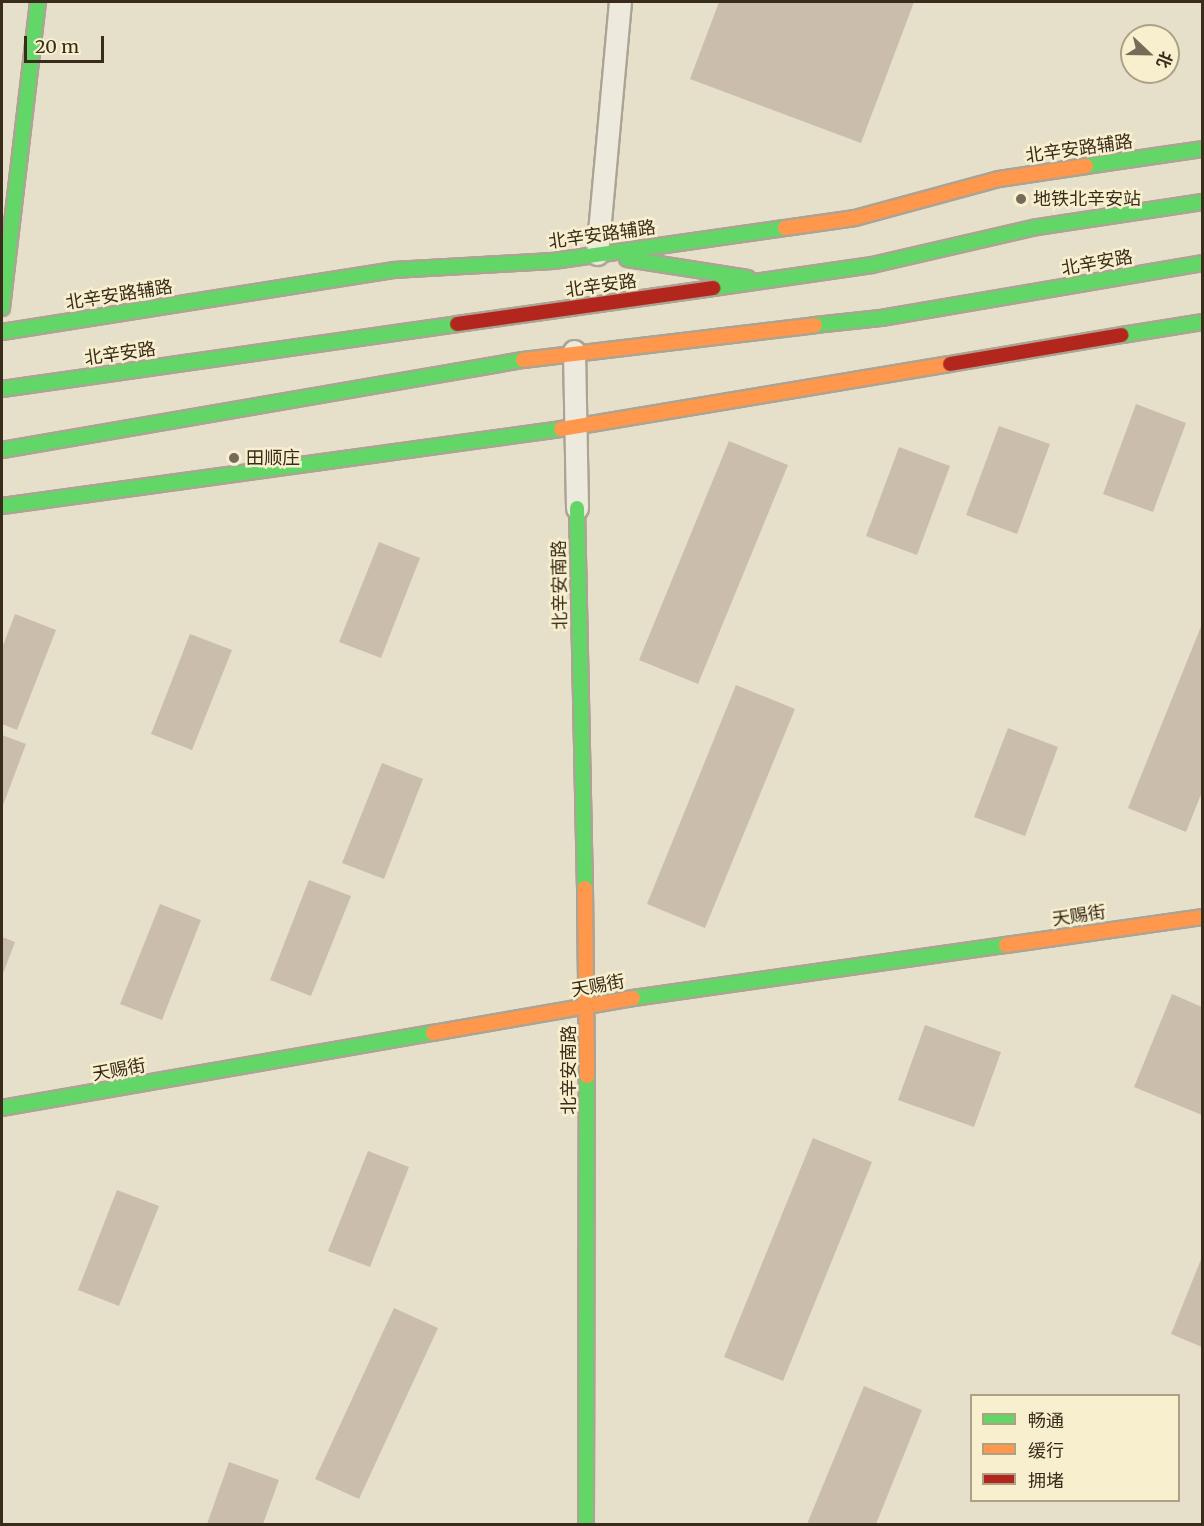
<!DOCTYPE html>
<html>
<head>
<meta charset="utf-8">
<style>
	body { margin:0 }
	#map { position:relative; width:1204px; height:1526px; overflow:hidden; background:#e6e0ca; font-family:Merriweather,"Noto Sans SC",serif }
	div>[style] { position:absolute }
	.building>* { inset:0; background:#cabdab }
	.roads { filter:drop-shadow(2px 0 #aba494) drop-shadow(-2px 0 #aba494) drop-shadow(0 2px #aba494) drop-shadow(0 -2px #aba494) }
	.street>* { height:21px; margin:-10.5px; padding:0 10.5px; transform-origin:10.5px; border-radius:10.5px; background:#ede9dd }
	.fast>* { height:14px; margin:-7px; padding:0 7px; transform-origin:7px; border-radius:7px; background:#63d668 }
	.slow>* { height:14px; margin:-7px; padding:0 7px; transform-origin:7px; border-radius:7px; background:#ff974d }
	.jam>* { height:14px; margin:-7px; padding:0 7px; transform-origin:7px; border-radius:7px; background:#b3261e }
	.dots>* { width:16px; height:16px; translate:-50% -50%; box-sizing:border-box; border:3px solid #f8efcf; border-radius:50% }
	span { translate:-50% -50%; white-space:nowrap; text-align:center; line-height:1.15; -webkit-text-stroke:5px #f8efcf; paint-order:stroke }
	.street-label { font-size:18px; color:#3a2c1b }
	.poi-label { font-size:18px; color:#3a2c1b }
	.left { translate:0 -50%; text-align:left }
	.frame { position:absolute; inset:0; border:3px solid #3a2c1b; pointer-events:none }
	.legend { position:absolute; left:970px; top:1394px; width:210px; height:108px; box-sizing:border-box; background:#f8efcf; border:2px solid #aca187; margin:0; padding:8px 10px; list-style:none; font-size:18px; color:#3a2c1b }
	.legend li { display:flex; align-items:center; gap:12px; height:30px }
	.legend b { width:30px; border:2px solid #aca187 }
	.north { position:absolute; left:1120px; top:24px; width:60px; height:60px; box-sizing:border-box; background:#f8efcf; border:2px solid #aca187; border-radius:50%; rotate:112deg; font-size:16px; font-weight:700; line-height:24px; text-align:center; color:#3a2c1b }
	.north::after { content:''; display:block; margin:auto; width:21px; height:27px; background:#766b58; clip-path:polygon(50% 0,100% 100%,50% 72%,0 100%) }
	.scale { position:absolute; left:24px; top:36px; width:80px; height:27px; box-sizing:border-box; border:3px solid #3a2c1b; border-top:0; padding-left:8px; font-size:18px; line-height:21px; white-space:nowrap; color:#3a2c1b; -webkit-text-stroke:4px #f8efcf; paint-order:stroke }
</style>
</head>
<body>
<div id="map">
	<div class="building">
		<i style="clip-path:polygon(719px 2px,914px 2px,861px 143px,690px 79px)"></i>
		<i style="clip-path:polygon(1136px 404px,1186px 423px,1153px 512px,1103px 494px)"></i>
		<i style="clip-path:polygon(999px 426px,1050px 444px,1017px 534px,966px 515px)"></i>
		<i style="clip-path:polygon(729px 441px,788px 465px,698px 684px,639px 660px)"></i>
		<i style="clip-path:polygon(899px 447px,950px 466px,917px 555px,866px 536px)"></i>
		<i style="clip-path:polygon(379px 542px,420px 558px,381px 658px,339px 642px)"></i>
		<i style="clip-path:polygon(15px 614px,56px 630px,17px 730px,2px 724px,2px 648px)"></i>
		<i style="clip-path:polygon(1202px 624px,1202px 792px,1186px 832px,1128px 808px)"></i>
		<i style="clip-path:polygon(190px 634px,232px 650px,192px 750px,151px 734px)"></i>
		<i style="clip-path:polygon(736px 685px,795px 709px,705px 928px,647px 904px)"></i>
		<i style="clip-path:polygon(1008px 728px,1058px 747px,1025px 836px,974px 817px)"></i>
		<i style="clip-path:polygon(2px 735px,26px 744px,2px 808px)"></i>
		<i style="clip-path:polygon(382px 763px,423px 779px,384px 879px,342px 863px)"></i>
		<i style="clip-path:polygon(309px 880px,351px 896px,311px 996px,270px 980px)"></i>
		<i style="clip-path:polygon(160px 904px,201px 920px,162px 1020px,120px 1004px)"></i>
		<i style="clip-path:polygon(2px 937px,15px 942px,2px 976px)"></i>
		<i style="clip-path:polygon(1172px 994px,1202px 1007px,1202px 1115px,1134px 1087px)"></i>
		<i style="clip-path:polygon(925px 1025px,1001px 1052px,974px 1127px,898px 1100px)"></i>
		<i style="clip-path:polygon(813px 1138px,872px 1162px,783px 1381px,724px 1357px)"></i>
		<i style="clip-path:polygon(368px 1151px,409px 1167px,370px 1267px,328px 1251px)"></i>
		<i style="clip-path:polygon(117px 1190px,159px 1206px,119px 1306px,78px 1290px)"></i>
		<i style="clip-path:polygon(1202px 1257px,1202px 1347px,1171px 1334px)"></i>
		<i style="clip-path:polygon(394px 1308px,438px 1328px,359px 1499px,315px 1479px)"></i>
		<i style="clip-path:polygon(864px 1386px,922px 1410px,876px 1524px,807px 1524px)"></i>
		<i style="clip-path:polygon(229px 1462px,279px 1480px,263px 1524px,207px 1524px)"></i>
	</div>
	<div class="roads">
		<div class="street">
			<i style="left:597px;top:254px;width:253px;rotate:-84.8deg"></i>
			<i style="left:574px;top:351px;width:157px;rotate:88.9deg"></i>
		</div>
		<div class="fast">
			<i style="left:1086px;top:166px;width:117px;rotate:-8.3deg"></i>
			<i style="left:627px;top:259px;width:122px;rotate:8.9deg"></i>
			<i style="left:713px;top:288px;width:161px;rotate:-8.2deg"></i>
			<i style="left:872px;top:265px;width:169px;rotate:-13deg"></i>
			<i style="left:1037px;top:227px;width:167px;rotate:-8.6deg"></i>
			<i style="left:2px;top:308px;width:308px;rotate:-83.3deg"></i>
			<i style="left:815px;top:325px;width:66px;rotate:-6.1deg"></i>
			<i style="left:881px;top:318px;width:326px;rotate:-9.7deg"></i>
			<i style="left:2px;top:332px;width:396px;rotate:-9deg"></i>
			<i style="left:393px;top:270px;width:160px;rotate:-3.2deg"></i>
			<i style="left:553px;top:261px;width:234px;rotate:-8.1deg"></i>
			<i style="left:1122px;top:335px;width:81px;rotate:-9.2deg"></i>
			<i style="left:2px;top:389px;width:460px;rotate:-8.1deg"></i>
			<i style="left:2px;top:450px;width:529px;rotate:-9.8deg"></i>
			<i style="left:2px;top:506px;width:564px;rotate:-7.84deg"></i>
			<i style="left:577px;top:508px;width:380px;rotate:88.8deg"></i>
			<i style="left:633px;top:998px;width:377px;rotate:-8.1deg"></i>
			<i style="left:2px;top:1108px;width:437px;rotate:-9.9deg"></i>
			<i style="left:586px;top:1524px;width:448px;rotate:-89.9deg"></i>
		</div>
		<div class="slow">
			<i style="left:785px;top:228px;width:71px;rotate:-8.1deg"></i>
			<i style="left:855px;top:218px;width:149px;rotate:-15.2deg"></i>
			<i style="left:999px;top:179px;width:88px;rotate:-8.5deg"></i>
			<i style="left:523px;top:360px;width:294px;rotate:-6.8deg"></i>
			<i style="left:561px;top:429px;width:394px;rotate:-9.5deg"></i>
			<i style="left:585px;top:888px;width:188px;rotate:89.4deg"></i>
			<i style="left:1006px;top:945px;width:198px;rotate:-8.1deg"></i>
			<i style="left:433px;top:1033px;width:203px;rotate:-9.9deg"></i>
		</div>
		<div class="jam">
			<i style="left:457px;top:324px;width:259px;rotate:-8deg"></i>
			<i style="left:950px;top:364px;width:174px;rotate:-9.6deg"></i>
		</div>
	</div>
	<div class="dots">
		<i style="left:1021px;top:199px;background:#766b58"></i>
		<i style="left:234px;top:458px;background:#766b58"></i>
	</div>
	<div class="street-label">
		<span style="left:1079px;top:149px;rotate:-8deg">北辛安路辅路</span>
		<span style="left:602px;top:235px;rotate:-8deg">北辛安路辅路</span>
		<span style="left:1097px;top:263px;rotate:-10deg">北辛安路</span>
		<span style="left:601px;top:286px;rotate:-8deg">北辛安路</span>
		<span style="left:119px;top:295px;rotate:-9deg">北辛安路辅路</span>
		<span style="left:120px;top:354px;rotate:-8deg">北辛安路</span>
		<span style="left:560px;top:585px;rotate:-91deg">北辛安南路</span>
		<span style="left:1079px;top:916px;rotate:-8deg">天赐街</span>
		<span style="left:598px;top:986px;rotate:-10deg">天赐街</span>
		<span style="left:119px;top:1070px;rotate:-10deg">天赐街</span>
		<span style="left:569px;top:1070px;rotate:-90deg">北辛安南路</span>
	</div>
	<div class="poi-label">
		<span class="left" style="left:1033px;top:199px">地铁北辛安站</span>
		<span class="left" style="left:246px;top:458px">田顺庄</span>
	</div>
	<div class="frame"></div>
	<ul class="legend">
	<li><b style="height:8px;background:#63d668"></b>畅通</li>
	<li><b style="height:8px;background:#ff974d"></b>缓行</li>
	<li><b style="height:8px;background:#b3261e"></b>拥堵</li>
	</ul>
	<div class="north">北</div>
	<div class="scale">20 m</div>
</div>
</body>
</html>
